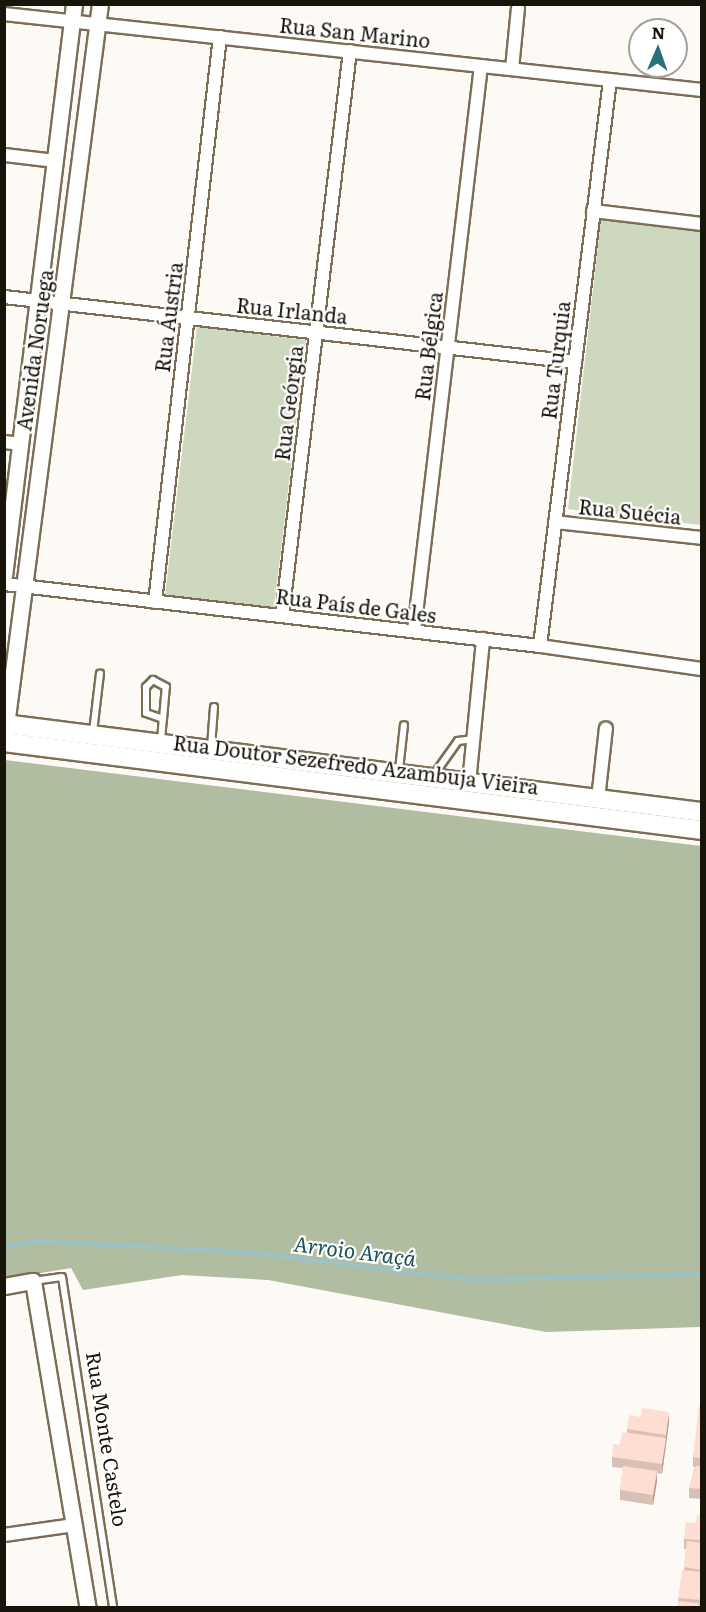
<!DOCTYPE html>
<html>
<head>
<meta charset="utf-8">
<style>
	body { margin:0 }
	#map { position:relative; width:706px; height:1612px; overflow:hidden; background:#fdfaf5; font-family:Literata,serif }
	div>[style] { position:absolute }
	.green>* { inset:0; background:#cdd8bf }
	.forest>* { inset:0; background:#b1bda1 }
	.stream>* { height:4px; margin:-2px; padding:0 2px; transform-origin:2px; border-radius:2px; background:#9cc3c5 }
	.roads { filter:drop-shadow(2px 0 #7c6e56) drop-shadow(-2px 0 #7c6e56) drop-shadow(0 2px #7c6e56) drop-shadow(0 -2px #7c6e56) }
	.service>* { height:6px; margin:-3px; padding:0 3px; transform-origin:3px; border-radius:3px; background:#fff }
	.minor>* { height:12px; margin:-6px; padding:0 6px; transform-origin:6px; border-radius:6px; background:#fff }
	.tertiary>* { height:15px; margin:-7.5px; padding:0 7.5px; transform-origin:7.5px; border-radius:7.5px; background:#fff }
	.secondary>* { height:18px; margin:-9px; padding:0 9px; transform-origin:9px; border-radius:9px; background:#fff }
	.wall>* { inset:0; background:#dabfb5 }
	.shaded-wall>* { inset:0; background:#b29b94 }
	.building>* { inset:0; background:#feded3 }
	span { translate:-50% -50%; white-space:nowrap; text-align:center; line-height:1.15; -webkit-text-stroke:4.5px #fff; paint-order:stroke }
	.street-label { font-size:20px; color:#19140a }
	.water-label { font-size:21px; color:#1b5255; font-style:italic }
	.frame { position:absolute; inset:0; border:6px solid #19140a; pointer-events:none }
	.north { position:absolute; left:628px; top:18px; width:60px; height:60px; box-sizing:border-box; background:#fff; border:2px solid #a3a19d; border-radius:50%; rotate:2deg; font-size:16px; font-weight:700; line-height:24px; text-align:center; color:#19140a }
	.north::after { content:''; display:block; margin:auto; width:21px; height:27px; background:#28717a; clip-path:polygon(50% 0,100% 100%,50% 72%,0 100%) }
</style>
</head>
<body>
<div id="map">
	<div class="green">
		<i style="clip-path:polygon(601px 219px,701px 231px,701px 525px,568px 509px)"></i>
		<i style="clip-path:polygon(197px 327px,306px 340px,274px 609px,165px 595px)"></i>
	</div>
	<div class="forest">
		<i style="clip-path:polygon(5px 760px,701px 846px,701px 1327px,546px 1332px,268px 1280px,182px 1275px,83px 1290px,71px 1268px,5px 1279px)"></i>
	</div>
	<div class="stream">
		<i style="left:4px;top:1247px;width:32px;rotate:-11deg"></i>
		<i style="left:35px;top:1241px;width:211px;rotate:3deg"></i>
		<i style="left:246px;top:1252px;width:227px;rotate:7.1deg"></i>
		<i style="left:471px;top:1280px;width:231px;rotate:-1.5deg"></i>
	</div>
	<div class="roads">
		<div class="service">
			<i style="left:93px;top:732px;width:59px;rotate:-83.2deg"></i>
			<i style="left:161px;top:740px;width:21px;rotate:-85deg"></i>
			<i style="left:163px;top:719px;width:32px;rotate:-85deg"></i>
			<i style="left:166px;top:687px;width:15px;rotate:-152deg"></i>
			<i style="left:153px;top:680px;width:10px;rotate:135deg"></i>
			<i style="left:146px;top:687px;width:26px;rotate:90deg"></i>
			<i style="left:146px;top:713px;width:18px;rotate:19deg"></i>
			<i style="left:211px;top:747px;width:40px;rotate:-85.7deg"></i>
			<i style="left:399px;top:770px;width:45px;rotate:-83.7deg"></i>
			<i style="left:433px;top:776px;width:43px;rotate:-54.5deg"></i>
			<i style="left:458px;top:741px;width:16px;rotate:-7deg"></i>
			<i style="left:33px;top:1281px;width:29px;rotate:-8deg"></i>
			<i style="left:62px;top:1277px;width:335px;rotate:81.2deg"></i>
		</div>
		<div class="minor">
			<i style="left:4px;top:14px;width:702px;rotate:6.21deg"></i>
			<i style="left:512px;top:69px;width:61px;rotate:-84.4deg"></i>
			<i style="left:4px;top:155px;width:52px;rotate:6.6deg"></i>
			<i style="left:593px;top:211px;width:110px;rotate:6.8deg"></i>
			<i style="left:4px;top:297px;width:575px;rotate:6.49deg"></i>
			<i style="left:4px;top:442px;width:17px;rotate:7deg"></i>
			<i style="left:555px;top:522px;width:148px;rotate:6.2deg"></i>
			<i style="left:4px;top:584px;width:540px;rotate:6.6deg"></i>
			<i style="left:540px;top:646px;width:164px;rotate:8.1deg"></i>
			<i style="left:155px;top:602px;width:569px;rotate:-83.44deg"></i>
			<i style="left:282px;top:616px;width:569px;rotate:-83.14deg"></i>
			<i style="left:414px;top:631px;width:569px;rotate:-83.24deg"></i>
			<i style="left:540px;top:646px;width:570px;rotate:-82.95deg"></i>
			<i style="left:469px;top:783px;width:145px;rotate:-84.4deg"></i>
			<i style="left:598px;top:799px;width:71px;rotate:-83.6deg"></i>
			<i style="left:4px;top:1535px;width:71px;rotate:-8.1deg"></i>
		</div>
		<div class="tertiary">
			<i style="left:4px;top:576px;width:576px;rotate:-83.02deg"></i>
			<i style="left:5px;top:733px;width:735px;rotate:-82.58deg"></i>
			<i style="left:4px;top:1286px;width:29px;rotate:-10deg"></i>
			<i style="left:33px;top:1281px;width:332px;rotate:80.5deg"></i>
		</div>
		<div class="secondary">
			<i style="left:4px;top:724px;width:704px;rotate:7.19deg"></i>
			<i style="left:4px;top:742px;width:704px;rotate:7.19deg"></i>
		</div>
	</div>
	<div class="wall">
		<i style="clip-path:polygon(702px 1406px,702px 1499px,689px 1498px,689px 1488px,695px 1467px,693px 1467px,693px 1457px)"></i>
		<i style="clip-path:polygon(669px 1422px,662px 1474px,657px 1473px,657px 1481px,653px 1505px,620px 1500px,620px 1490px,623px 1468px,612px 1467px,612px 1457px,627px 1433px,627px 1429px)"></i>
		<i style="clip-path:polygon(702px 1515px,702px 1608px,678px 1601px,684px 1570px,686px 1549px,684px 1549px,684px 1539px)"></i>
	</div>
	<div class="shaded-wall">
		<i style="clip-path:polygon(669px 1412px,669px 1422px,662px 1474px,662px 1464px)"></i>
		<i style="clip-path:polygon(657px 1471px,657px 1481px,653px 1505px,653px 1495px)"></i>
	</div>
	<div class="building">
		<i style="clip-path:polygon(699px 1406px,702px 1406px,702px 1458px,693px 1457px)"></i>
		<i style="clip-path:polygon(642px 1408px,669px 1412px,666px 1435px,627px 1429px,629px 1415px,641px 1417px)"></i>
		<i style="clip-path:polygon(622px 1432px,666px 1438px,662px 1464px,612px 1457px,613px 1444px,620px 1445px)"></i>
		<i style="clip-path:polygon(623px 1466px,657px 1471px,653px 1495px,620px 1490px)"></i>
		<i style="clip-path:polygon(696px 1466px,702px 1466px,702px 1489px,689px 1488px)"></i>
		<i style="clip-path:polygon(697px 1515px,702px 1515px,702px 1540px,684px 1539px,686px 1522px,696px 1523px)"></i>
		<i style="clip-path:polygon(687px 1541px,702px 1543px,702px 1570px,684px 1567px)"></i>
		<i style="clip-path:polygon(682px 1570px,702px 1572px,702px 1600px,678px 1598px)"></i>
		<i style="clip-path:polygon(678px 1601px,698px 1603px,701px 1608px,677px 1608px)"></i>
	</div>
	<div class="street-label">
		<span style="left:355px;top:32px;rotate:6deg">Rua San Marino</span>
		<span style="left:292px;top:310px;rotate:6deg">Rua Irlanda</span>
		<span style="left:168px;top:317px;rotate:-83deg">Rua Áustria</span>
		<span style="left:428px;top:346px;rotate:-83deg">Rua Bélgica</span>
		<span style="left:34px;top:350px;rotate:-82deg">Avenida Noruega</span>
		<span style="left:555px;top:360px;rotate:-83deg">Rua Turquia</span>
		<span style="left:288px;top:403px;rotate:-83deg">Rua Geórgia</span>
		<span style="left:630px;top:511px;rotate:6deg">Rua Suécia</span>
		<span style="left:356px;top:605px;rotate:7deg">Rua País de Gales</span>
		<span style="left:356px;top:764px;rotate:7deg">Rua Doutor Sezefredo Azambuja Vieira</span>
		<span style="left:108px;top:1439px;rotate:81deg">Rua Monte Castelo</span>
	</div>
	<div class="water-label">
		<span style="left:355px;top:1250px;rotate:7deg">Arroio Araçá</span>
	</div>
	<div class="frame"></div>
	<div class="north">N</div>
</div>
</body>
</html>
